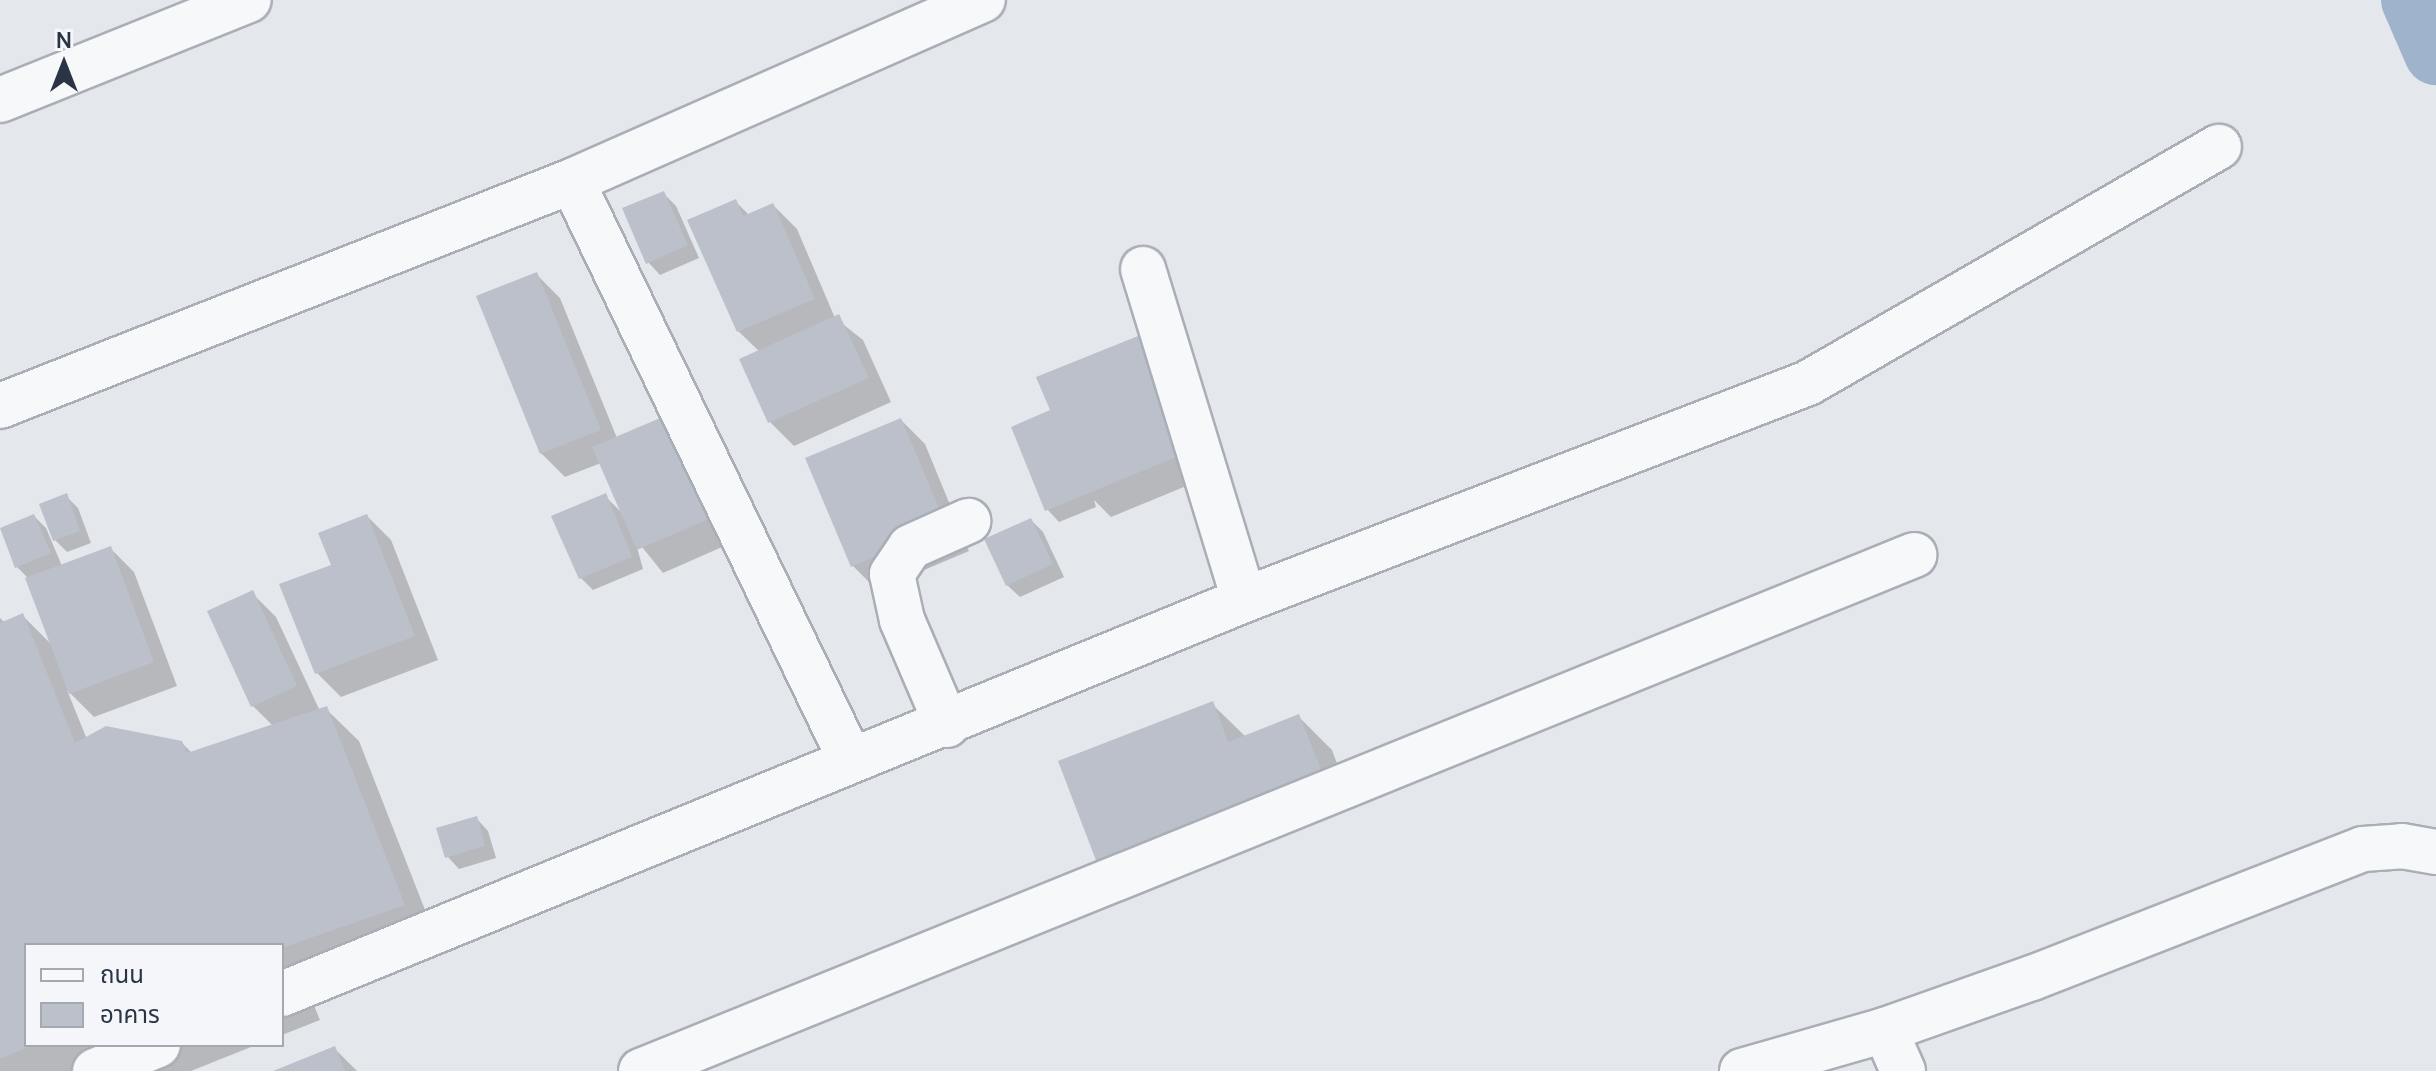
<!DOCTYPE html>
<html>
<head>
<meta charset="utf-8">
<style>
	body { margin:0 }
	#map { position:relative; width:2436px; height:1071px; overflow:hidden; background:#e4e7ec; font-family:Manrope,"Noto Sans Thai",sans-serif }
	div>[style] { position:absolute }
	.shadow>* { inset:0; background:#0003 }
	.canal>* { height:64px; margin:-32px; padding:0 32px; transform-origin:32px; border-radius:32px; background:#9fb4cc }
	.building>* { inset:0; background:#bbc0ca }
	.roads { filter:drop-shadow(2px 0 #a9aeb7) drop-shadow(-2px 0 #a9aeb7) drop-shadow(0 2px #a9aeb7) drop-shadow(0 -2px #a9aeb7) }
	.street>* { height:44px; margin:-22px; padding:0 22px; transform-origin:22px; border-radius:22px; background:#f7f8fa }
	span { translate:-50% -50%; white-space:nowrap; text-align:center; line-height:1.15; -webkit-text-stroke:8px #f4f6f9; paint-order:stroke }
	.legend { position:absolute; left:24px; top:943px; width:260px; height:104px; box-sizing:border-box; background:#f4f6f9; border:2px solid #a4a8b1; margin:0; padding:10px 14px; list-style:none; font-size:24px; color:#2b3445 }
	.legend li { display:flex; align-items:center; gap:16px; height:40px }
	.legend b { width:40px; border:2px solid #a4a8b1 }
	.north { position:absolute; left:24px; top:24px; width:80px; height:80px; -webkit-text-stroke:6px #f4f6f9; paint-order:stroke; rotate:0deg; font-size:22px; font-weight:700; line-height:32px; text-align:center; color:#2b3445 }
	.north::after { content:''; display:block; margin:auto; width:28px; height:36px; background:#2b3445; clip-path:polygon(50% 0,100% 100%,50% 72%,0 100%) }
</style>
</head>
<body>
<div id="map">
	<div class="shadow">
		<i style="clip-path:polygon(663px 193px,676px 206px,699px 258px,660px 275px,648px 262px)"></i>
		<i style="clip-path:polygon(735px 201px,749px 215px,773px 205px,797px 229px,835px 318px,863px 340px,891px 402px,794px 446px,770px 422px,760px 352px,738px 331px)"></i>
		<i style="clip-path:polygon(536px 274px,560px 298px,617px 438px,738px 540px,663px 573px,634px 537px,643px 569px,593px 590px,581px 578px,605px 496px,623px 514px,601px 463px,565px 477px,541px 453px)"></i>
		<i style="clip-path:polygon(1166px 360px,1213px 475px,1111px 517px,1094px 500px,1096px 507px,1059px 522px,1047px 509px)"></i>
		<i style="clip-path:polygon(901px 420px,925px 444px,969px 551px,877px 590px,853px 566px)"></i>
		<i style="clip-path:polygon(66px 496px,78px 508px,91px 543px,67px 552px,54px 539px)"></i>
		<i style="clip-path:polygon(34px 516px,46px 528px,62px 566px,110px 548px,134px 572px,177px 686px,94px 717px,67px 690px,86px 737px,181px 742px,192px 753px,273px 726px,253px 706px,252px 593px,276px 617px,320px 711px,326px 709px,359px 741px,436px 938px,305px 984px,320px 1020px,282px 1035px,282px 945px,26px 945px,26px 1045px,256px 1045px,191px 1071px,0 1071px,0 618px,5px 623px,23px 616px,53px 646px,29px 579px,17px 567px)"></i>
		<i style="clip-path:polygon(367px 516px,391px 540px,438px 660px,341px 697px,317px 673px,333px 566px)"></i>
		<i style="clip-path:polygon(1031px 520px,1043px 532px,1064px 577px,1020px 597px,1007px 585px)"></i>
		<i style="clip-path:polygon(1212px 704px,1246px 737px,1299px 717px,1332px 750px,1354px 808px,1132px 894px)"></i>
		<i style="clip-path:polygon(476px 818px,488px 831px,496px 858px,459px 869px,447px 856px)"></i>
		<i style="clip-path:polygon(334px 1048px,357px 1071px,278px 1071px)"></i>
	</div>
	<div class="canal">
		<i style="left:2413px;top:0;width:58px;rotate:66.5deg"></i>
	</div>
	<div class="building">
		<i style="clip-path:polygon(664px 191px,688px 245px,646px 264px,622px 208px)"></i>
		<i style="clip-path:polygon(736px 199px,743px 216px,773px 203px,815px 299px,737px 332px,687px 220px)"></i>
		<i style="clip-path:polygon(537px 272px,601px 430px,540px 454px,476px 296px)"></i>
		<i style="clip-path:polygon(839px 314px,869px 378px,768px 423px,739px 359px)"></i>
		<i style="clip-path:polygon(1143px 334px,1191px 451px,1045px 511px,1011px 427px,1050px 410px,1036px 377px)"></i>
		<i style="clip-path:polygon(672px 413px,716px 516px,637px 550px,592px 447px)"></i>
		<i style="clip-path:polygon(901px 418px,947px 527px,851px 567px,805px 458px)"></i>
		<i style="clip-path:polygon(67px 493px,80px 531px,53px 541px,39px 504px)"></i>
		<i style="clip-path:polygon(606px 493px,632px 557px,579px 579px,551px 516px)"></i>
		<i style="clip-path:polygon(34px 514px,51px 553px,15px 568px,0 528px)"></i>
		<i style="clip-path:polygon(367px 514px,415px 636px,315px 674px,279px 584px,331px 565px,318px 533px)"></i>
		<i style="clip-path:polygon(1031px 518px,1053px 564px,1006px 586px,984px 539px)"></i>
		<i style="clip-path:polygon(111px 546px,154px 662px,69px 694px,25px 578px)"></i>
		<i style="clip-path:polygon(253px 590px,297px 686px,251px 707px,207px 611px)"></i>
		<i style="clip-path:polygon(23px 613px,75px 743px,106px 726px,182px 741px,187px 753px,327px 706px,405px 905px,282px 948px,26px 945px,26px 1045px,33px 1045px,0 1059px,0 623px)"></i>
		<i style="clip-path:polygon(1213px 701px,1228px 742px,1299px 714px,1323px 775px,1097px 863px,1058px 761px)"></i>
		<i style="clip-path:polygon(477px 816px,485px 846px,445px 858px,436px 828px)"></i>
		<i style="clip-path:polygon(335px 1046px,345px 1071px,273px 1071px)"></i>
	</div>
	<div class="roads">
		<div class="street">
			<i style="left:0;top:100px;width:268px;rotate:-21.9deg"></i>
			<i style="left:572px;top:181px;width:641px;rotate:64.31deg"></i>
			<i style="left:1143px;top:269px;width:346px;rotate:73deg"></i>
			<i style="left:0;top:406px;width:615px;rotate:-21.47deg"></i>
			<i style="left:572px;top:181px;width:449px;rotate:-23.8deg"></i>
			<i style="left:947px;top:725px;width:114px;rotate:-113.2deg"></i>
			<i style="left:902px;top:620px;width:47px;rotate:-102.3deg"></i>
			<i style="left:892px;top:574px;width:32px;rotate:-56deg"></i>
			<i style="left:910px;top:547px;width:64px;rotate:-24.1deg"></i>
			<i style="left:282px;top:994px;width:1040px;rotate:-22.27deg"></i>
			<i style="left:1244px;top:600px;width:604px;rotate:-21.04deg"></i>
			<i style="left:1808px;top:383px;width:474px;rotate:-29.9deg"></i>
			<i style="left:1885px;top:1030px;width:45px;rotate:66.3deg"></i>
			<i style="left:95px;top:1071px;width:68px;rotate:-22.4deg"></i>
			<i style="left:641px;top:1071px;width:1374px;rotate:-22.06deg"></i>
			<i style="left:1742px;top:1071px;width:149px;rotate:-16deg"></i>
			<i style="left:1885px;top:1030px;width:156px;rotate:-19.5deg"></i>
			<i style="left:2032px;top:978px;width:355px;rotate:-21.3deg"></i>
			<i style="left:2363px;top:849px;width:39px;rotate:-4deg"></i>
			<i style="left:2402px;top:846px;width:35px;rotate:10deg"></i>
		</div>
	</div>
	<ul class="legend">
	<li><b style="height:10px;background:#f7f8fa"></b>ถนน</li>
	<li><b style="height:22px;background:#bbc0ca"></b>อาคาร</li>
	</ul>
	<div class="north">N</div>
</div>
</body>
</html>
